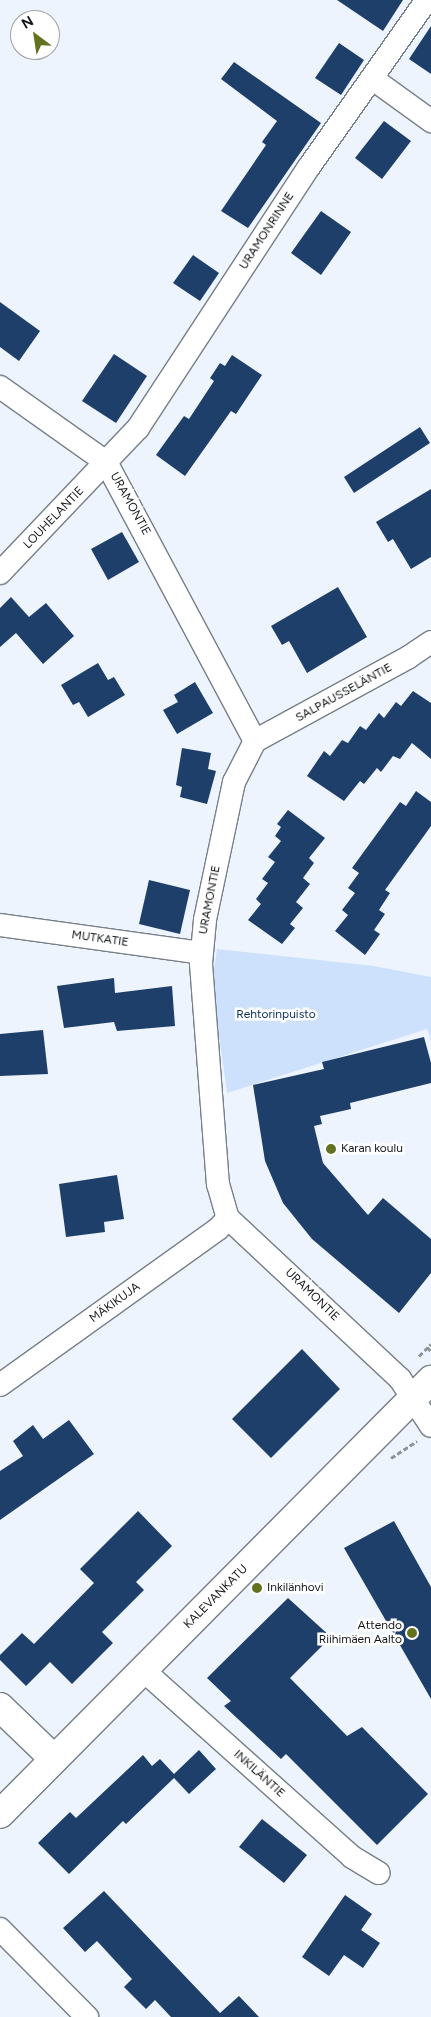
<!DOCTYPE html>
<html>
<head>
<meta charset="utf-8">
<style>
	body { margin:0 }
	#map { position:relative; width:431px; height:2017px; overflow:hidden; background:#edf4fd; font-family:Figtree,sans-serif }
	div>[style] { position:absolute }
	.green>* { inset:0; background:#cee1fc }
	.building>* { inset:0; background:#1f3f6b }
	.path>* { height:3px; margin-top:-1.5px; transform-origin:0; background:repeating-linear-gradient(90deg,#8d9298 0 5px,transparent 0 7.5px) }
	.roads { filter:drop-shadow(1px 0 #777f88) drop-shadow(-1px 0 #777f88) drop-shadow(0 1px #777f88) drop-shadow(0 -1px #777f88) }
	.street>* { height:22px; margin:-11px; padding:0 11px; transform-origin:11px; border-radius:11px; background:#fff }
	.secondary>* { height:28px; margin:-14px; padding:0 14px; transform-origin:14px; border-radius:14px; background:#fff }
	.dots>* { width:14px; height:14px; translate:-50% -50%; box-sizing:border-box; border:2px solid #fff; border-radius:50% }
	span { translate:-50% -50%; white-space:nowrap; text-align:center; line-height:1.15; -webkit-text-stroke:5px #fff; paint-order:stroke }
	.street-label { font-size:12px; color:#14171a }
	.park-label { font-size:12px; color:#092e5c }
	.poi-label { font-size:12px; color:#14171a }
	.left { translate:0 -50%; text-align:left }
	.right { translate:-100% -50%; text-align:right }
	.north { position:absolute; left:10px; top:10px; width:50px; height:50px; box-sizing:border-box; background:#fff; border:1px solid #a1a2a3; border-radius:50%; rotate:329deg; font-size:14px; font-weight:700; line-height:20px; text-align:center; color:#14171a }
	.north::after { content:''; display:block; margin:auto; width:18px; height:22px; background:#62721f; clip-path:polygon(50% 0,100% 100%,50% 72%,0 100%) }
</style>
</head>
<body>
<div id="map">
	<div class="green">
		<i style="clip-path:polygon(217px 949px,374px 966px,431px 977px,431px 1041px,427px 1029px,227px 1093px,212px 985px)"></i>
	</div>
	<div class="building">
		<i style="clip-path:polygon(337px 0,403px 0,383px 31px)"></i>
		<i style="clip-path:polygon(431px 26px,431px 74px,409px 59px)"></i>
		<i style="clip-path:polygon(339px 43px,364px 60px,341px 95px,315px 78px)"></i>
		<i style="clip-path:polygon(234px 62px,321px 123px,248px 228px,221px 211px,266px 145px,262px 142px,277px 121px,221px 79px)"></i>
		<i style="clip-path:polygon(384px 121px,411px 141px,382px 179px,355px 158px)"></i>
		<i style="clip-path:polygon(321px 211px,351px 232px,321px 275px,291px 253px)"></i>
		<i style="clip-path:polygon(193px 255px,219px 273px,200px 301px,173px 283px)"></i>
		<i style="clip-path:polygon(0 302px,40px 331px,19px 361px,0 347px)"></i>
		<i style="clip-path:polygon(114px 354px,147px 376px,116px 423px,82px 401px)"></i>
		<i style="clip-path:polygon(232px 355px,262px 375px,236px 414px,231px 411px,185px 476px,156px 455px,184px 416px,189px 419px,214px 381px,210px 378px,220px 363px,225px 366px)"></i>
		<i style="clip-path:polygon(420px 427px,430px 443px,354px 493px,344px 477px)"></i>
		<i style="clip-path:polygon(431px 489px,431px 557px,411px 569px,393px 539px,388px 542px,376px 522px)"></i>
		<i style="clip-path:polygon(122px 532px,139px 562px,108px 580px,91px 549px)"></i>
		<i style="clip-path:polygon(338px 587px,367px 637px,307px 673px,289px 641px,282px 645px,271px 626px)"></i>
		<i style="clip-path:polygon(11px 597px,29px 617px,46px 603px,74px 636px,43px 664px,16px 633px,0 647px,0 608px)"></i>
		<i style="clip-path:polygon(98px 663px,108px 680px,114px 677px,125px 695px,88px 717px,79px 702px,73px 705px,61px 685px)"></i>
		<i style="clip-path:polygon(195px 682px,213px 713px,177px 734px,163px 710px,178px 702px,174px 695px)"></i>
		<i style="clip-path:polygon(413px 691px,431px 703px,431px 759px,412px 743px,400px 759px,393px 756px,381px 772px,377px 768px,364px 784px,360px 781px,344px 801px,307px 776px,324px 751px,330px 756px,342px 740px,348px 743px,360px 726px,366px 730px,379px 713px,384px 718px,396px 702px,401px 706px)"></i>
		<i style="clip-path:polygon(182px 748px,211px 753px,208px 769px,216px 771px,207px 804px,180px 797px,182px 787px,176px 785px)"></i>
		<i style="clip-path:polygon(416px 791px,431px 802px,431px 826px,385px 890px,390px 893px,379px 910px,385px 914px,374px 930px,380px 934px,365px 955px,335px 931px,348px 915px,342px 910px,355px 893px,348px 888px,359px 873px,352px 868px,400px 802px,406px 806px)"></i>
		<i style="clip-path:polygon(288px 810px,325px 838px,309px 858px,314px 863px,303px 878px,310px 884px,296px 902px,303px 908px,290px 924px,295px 928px,282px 944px,248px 920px,261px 904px,256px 899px,268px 883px,262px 879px,275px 862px,268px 857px,281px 841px,275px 836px,281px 827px,277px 824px)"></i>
		<i style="clip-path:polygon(149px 880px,190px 890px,180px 934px,139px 924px)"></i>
		<i style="clip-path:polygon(114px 978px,115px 993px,172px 986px,175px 1026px,117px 1031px,114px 1022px,64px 1028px,57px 986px)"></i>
		<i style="clip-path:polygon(43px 1030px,48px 1074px,0 1076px,0 1034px)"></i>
		<i style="clip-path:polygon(424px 1037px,431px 1063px,431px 1083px,350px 1103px,351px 1109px,320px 1116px,322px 1124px,314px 1126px,323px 1163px,368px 1215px,383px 1198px,431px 1239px,431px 1273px,399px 1313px,312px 1239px,283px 1203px,265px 1161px,253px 1085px,324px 1069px,322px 1062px)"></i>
		<i style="clip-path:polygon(117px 1175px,124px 1219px,104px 1222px,105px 1232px,66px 1237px,59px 1184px)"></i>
		<i style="clip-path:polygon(302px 1349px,340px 1389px,271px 1458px,232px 1419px)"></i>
		<i style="clip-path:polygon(69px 1420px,94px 1454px,0 1520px,0 1471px,23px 1456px,13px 1441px,33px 1425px,43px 1439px)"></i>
		<i style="clip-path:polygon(138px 1511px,172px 1546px,136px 1582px,144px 1590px,102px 1632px,113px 1643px,72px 1684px,50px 1662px,26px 1686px,0 1660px,0 1655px,22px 1633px,34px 1644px,94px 1583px,80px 1569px)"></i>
		<i style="clip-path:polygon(394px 1521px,431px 1587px,431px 1699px,344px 1548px)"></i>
		<i style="clip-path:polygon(288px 1598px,331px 1637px,290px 1678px,347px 1736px,362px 1727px,428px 1794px,377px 1845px,286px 1754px,281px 1759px,224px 1706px,231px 1701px,207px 1678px)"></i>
		<i style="clip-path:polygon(199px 1750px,216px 1769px,189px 1794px,174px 1778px,126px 1824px,123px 1821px,69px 1874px,38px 1843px,70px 1812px,76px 1818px,143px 1755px,152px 1766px,160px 1759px,174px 1774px)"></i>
		<i style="clip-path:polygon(262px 1819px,307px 1855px,284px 1883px,239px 1847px)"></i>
		<i style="clip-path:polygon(104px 1891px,220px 2013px,239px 1996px,259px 2017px,171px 2017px,155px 2000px,146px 2009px,124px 1987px,132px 1979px,97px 1941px,85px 1952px,63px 1928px)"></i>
		<i style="clip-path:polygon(345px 1895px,372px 1914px,361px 1930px,380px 1943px,363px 1968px,344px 1955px,329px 1976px,302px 1957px)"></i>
	</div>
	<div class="path">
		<i style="left:427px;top:1347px;width:6px;rotate:45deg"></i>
		<i style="left:419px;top:1356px;width:17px;rotate:-45deg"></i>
		<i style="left:391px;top:1458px;width:31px;rotate:-33deg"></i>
	</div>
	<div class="roads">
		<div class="street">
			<i style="left:373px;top:79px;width:72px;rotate:35.9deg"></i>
			<i style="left:0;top:387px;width:130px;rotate:35.3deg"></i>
			<i style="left:106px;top:462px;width:316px;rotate:61.9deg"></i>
			<i style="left:0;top:573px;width:200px;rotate:-46.4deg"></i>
			<i style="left:138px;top:428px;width:312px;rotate:-56.8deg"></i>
			<i style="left:309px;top:167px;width:204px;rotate:-54.8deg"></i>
			<i style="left:431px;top:642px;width:27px;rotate:146deg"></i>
			<i style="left:409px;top:657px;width:175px;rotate:151.4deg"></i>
			<i style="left:255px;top:741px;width:46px;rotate:117.1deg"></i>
			<i style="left:234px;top:782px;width:141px;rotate:101.9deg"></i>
			<i style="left:205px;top:920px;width:44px;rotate:95.2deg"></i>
			<i style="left:201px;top:964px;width:221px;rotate:85.6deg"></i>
			<i style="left:218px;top:1184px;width:35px;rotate:74deg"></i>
			<i style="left:228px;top:1218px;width:236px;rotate:43.1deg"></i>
			<i style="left:400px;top:1379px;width:56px;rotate:56.6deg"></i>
			<i style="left:0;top:925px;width:203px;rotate:7.9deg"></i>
			<i style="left:0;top:1385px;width:268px;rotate:-35.6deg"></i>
			<i style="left:218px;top:1229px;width:15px;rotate:-48deg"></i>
			<i style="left:143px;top:1670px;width:280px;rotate:41.8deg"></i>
			<i style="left:352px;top:1857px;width:31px;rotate:31deg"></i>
			<i style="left:0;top:1929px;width:124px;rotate:45.3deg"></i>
		</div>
		<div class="secondary">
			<i style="left:0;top:1707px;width:75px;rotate:43.9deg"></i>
			<i style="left:0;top:1814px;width:612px;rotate:-45.2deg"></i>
		</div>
	</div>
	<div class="dots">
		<i style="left:331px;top:1149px;background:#62721f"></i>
		<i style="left:257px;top:1588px;background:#62721f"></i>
		<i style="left:412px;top:1633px;background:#62721f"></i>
	</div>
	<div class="street-label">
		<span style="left:267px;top:231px;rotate:-57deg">URAMONRINNE</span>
		<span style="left:130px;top:504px;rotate:61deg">URAMONTIE</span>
		<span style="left:54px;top:518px;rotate:-46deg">LOUHELANTIE</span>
		<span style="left:344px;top:693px;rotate:-29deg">SALPAUSSELÄNTIE</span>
		<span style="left:210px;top:900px;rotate:-79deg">URAMONTIE</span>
		<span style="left:100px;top:939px;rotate:8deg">MUTKATIE</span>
		<span style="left:312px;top:1295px;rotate:44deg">URAMONTIE</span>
		<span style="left:115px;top:1303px;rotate:-36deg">MÄKIKUJA</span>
		<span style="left:216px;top:1597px;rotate:-45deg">KALEVANKATU</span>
		<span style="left:259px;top:1774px;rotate:42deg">INKILÄNTIE</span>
	</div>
	<div class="park-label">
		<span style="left:276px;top:1015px">Rehtorinpuisto</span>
	</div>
	<div class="poi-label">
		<span class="left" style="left:341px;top:1149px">Karan koulu</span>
		<span class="left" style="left:267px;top:1588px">Inkilänhovi</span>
		<span class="right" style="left:402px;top:1633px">Attendo<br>Riihimäen Aalto</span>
	</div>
	<div class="north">N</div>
</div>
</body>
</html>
